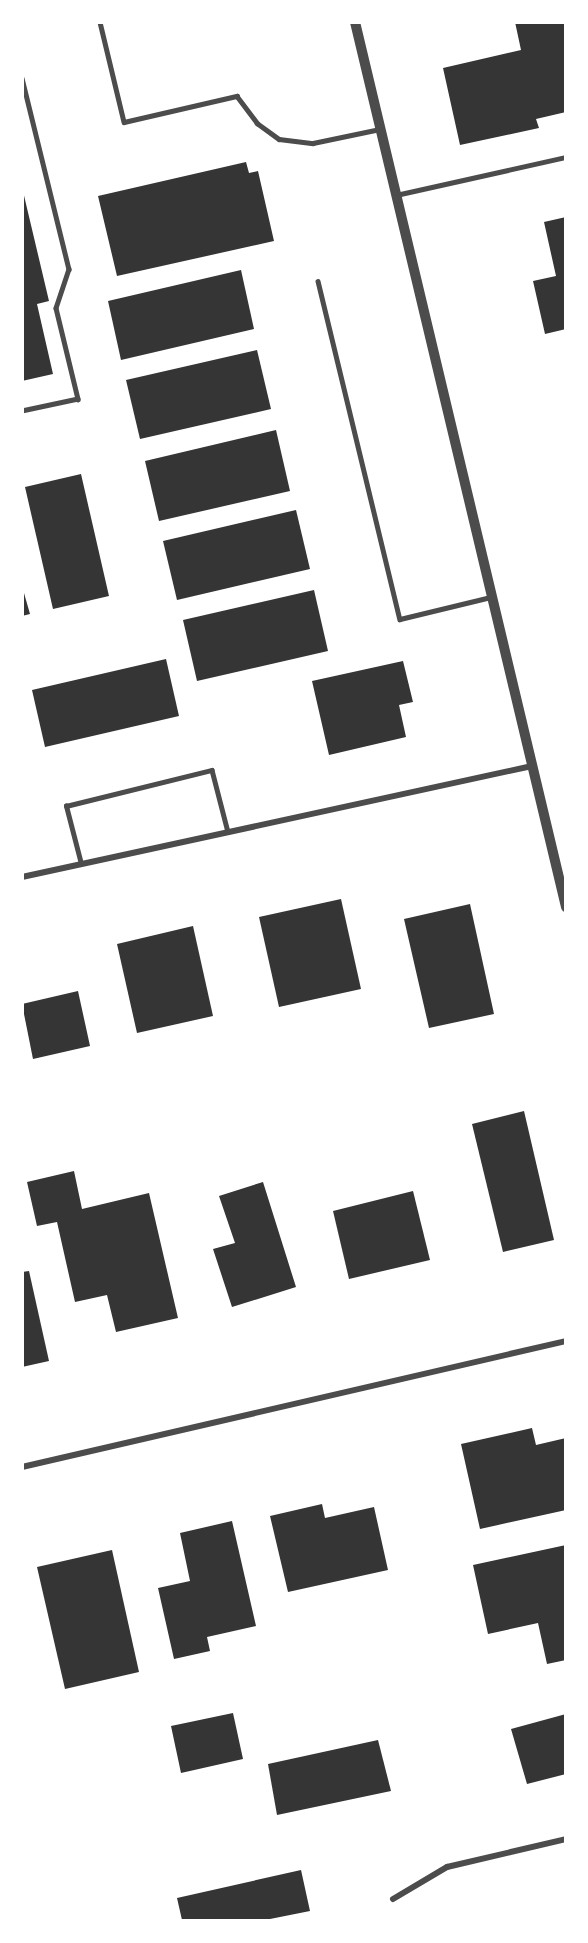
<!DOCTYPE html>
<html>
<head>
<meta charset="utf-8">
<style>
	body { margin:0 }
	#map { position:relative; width:588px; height:1943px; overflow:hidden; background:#fff; font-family:Montserrat,sans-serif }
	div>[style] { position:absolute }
	.building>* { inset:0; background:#353535 }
	.service>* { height:4.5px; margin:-2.25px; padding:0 2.25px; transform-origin:2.25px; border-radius:2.25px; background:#4c4c4c }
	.minor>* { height:6px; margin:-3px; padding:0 3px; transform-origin:3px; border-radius:3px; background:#4c4c4c }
	.tertiary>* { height:10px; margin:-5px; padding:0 5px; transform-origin:5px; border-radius:5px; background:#4c4c4c }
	span { translate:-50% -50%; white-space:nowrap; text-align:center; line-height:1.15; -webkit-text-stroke:5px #fff; paint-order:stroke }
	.frame { position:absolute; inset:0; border:24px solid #fff; pointer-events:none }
</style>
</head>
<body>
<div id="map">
	<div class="building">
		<i style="clip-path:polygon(515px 22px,566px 22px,566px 112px,536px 119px,539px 128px,460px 145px,443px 68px,521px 50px)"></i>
		<i style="clip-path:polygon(246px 162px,249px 173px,258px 171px,274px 241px,117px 276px,98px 196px)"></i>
		<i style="clip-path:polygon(22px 187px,49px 301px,37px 304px,53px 374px,22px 381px)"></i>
		<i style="clip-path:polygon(566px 217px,566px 329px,545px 334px,533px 281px,556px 276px,544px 222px)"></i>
		<i style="clip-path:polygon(241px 270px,254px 329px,121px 360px,108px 301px)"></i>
		<i style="clip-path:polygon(257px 350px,271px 409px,140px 439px,126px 380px)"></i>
		<i style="clip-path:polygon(276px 430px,290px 491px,159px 521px,145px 461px)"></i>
		<i style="clip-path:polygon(81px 474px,109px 596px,53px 609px,25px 487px)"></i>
		<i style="clip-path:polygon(296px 510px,310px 569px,177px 600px,163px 541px)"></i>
		<i style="clip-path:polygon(22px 586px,30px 614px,22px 616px)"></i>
		<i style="clip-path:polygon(314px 590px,328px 651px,197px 681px,183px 620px)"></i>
		<i style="clip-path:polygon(166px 659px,179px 716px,45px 747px,32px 690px)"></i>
		<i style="clip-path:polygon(403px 661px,413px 702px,399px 705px,406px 737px,329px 755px,312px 681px)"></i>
		<i style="clip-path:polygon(341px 899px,361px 989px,279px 1007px,259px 917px)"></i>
		<i style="clip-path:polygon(470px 904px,494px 1014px,429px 1028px,404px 919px)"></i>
		<i style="clip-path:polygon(193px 926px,213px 1016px,137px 1033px,117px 944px)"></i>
		<i style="clip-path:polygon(78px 991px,90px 1046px,33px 1059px,22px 1004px)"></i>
		<i style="clip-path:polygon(524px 1111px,554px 1240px,503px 1252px,472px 1124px)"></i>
		<i style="clip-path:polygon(74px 1171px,82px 1209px,149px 1193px,178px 1318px,116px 1332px,107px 1295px,75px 1302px,57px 1222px,37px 1226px,27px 1182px)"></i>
		<i style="clip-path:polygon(263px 1182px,296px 1287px,232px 1307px,213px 1249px,235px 1243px,219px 1196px)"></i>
		<i style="clip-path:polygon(413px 1191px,430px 1260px,349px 1279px,333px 1211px)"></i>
		<i style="clip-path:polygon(29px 1271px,49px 1361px,22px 1367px,22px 1272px)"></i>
		<i style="clip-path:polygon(532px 1428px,536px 1445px,566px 1438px,566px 1510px,480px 1529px,461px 1444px)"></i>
		<i style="clip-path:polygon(322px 1504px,325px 1518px,374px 1507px,388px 1570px,288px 1592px,270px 1516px)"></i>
		<i style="clip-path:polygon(232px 1521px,256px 1626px,207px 1637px,210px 1651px,174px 1659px,158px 1588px,190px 1581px,180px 1533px)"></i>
		<i style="clip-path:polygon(566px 1545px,566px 1660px,547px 1664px,538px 1623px,488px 1634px,473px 1565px)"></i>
		<i style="clip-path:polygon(112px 1550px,139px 1672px,65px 1689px,37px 1567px)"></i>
		<i style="clip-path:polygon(233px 1713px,243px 1759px,181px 1773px,171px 1726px)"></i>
		<i style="clip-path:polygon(566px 1714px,566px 1774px,527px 1784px,511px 1729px)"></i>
		<i style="clip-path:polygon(378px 1740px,391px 1791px,277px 1815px,268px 1764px)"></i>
		<i style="clip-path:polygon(301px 1870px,310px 1911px,265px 1920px,182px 1920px,177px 1898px)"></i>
	</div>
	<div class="service">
		<i style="left:100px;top:22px;width:103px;rotate:76.5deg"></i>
		<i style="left:124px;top:122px;width:116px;rotate:-13deg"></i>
		<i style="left:237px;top:96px;width:34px;rotate:53deg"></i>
		<i style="left:257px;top:123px;width:27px;rotate:36deg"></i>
		<i style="left:279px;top:139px;width:34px;rotate:7deg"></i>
		<i style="left:313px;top:143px;width:68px;rotate:-11.8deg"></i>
		<i style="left:22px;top:78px;width:197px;rotate:76.2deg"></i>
		<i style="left:69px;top:269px;width:41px;rotate:108.4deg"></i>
		<i style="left:56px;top:308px;width:94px;rotate:76.4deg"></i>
		<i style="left:78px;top:399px;width:57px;rotate:167.9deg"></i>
		<i style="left:396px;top:195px;width:174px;rotate:-12.6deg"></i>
		<i style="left:318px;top:281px;width:348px;rotate:76.4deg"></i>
		<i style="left:400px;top:619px;width:94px;rotate:-13.6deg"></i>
		<i style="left:81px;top:864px;width:60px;rotate:-104.5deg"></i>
		<i style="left:66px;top:806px;width:150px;rotate:-13.9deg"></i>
		<i style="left:212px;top:770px;width:64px;rotate:75.5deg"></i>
	</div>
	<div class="minor">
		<i style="left:22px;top:877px;width:522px;rotate:-12.28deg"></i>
		<i style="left:22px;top:1467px;width:558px;rotate:-13.04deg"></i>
		<i style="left:393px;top:1899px;width:63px;rotate:-30.7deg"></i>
		<i style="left:447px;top:1867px;width:122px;rotate:-13.2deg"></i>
	</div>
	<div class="tertiary">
		<i style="left:355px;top:22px;width:910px;rotate:76.59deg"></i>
	</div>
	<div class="frame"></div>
</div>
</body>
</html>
